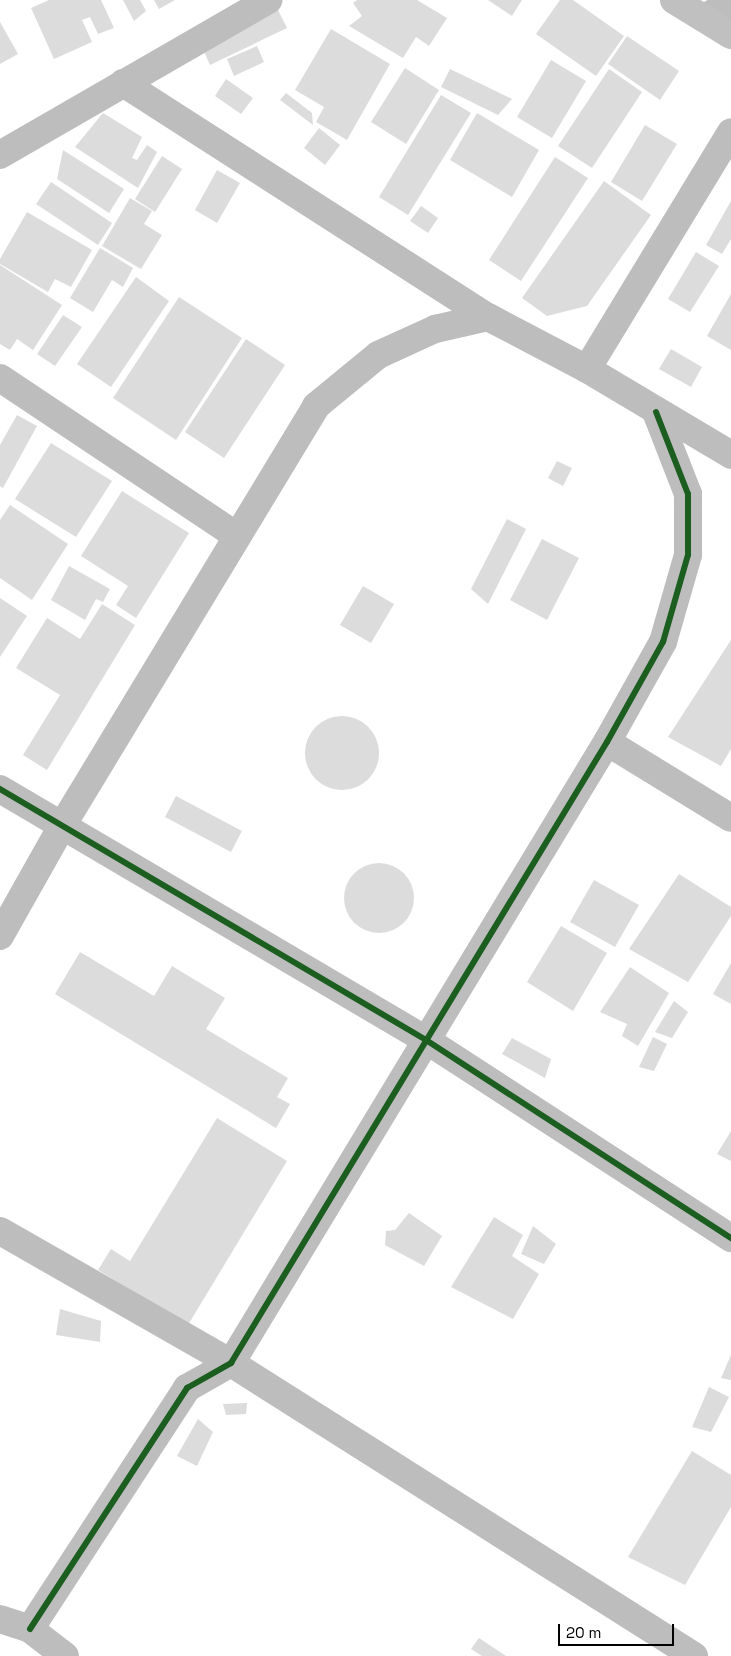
<!DOCTYPE html>
<html>
<head>
<meta charset="utf-8">
<style>
	body { margin:0 }
	#map { position:relative; width:731px; height:1656px; overflow:hidden; background:#fff; font-family:"Space Grotesk",sans-serif }
	div>[style] { position:absolute }
	.building>* { inset:0; background:#dcdcdc }
	.round { border-radius:50% }
	.street>* { height:28px; margin:-14px; padding:0 14px; transform-origin:14px; border-radius:14px; background:#bdbdbd }
	.secondary>* { height:28px; margin:-14px; padding:0 14px; transform-origin:14px; border-radius:14px; background:#c0c0c0 }
	.cycleway>* { height:6px; margin:-3px; padding:0 3px; transform-origin:3px; border-radius:3px; background:#1b5e20 }
	span { translate:-50% -50%; white-space:nowrap; text-align:center; line-height:1.15; -webkit-text-stroke:4px #fff; paint-order:stroke }
	.scale { position:absolute; left:558px; top:1624px; width:116px; height:22px; box-sizing:border-box; border:2px solid #000; border-top:0; padding-left:6px; font-size:15px; line-height:18px; white-space:nowrap; color:#000; -webkit-text-stroke:4px #fff; paint-order:stroke }
</style>
</head>
<body>
<div id="map">
	<div class="building">
		<i style="clip-path:polygon(49px 0,101px 0,114px 28px,98px 34px,90px 17px,82px 20px,92px 42px,54px 59px,31px 8px)"></i>
		<i style="clip-path:polygon(123px 0,140px 0,146px 11px,134px 21px)"></i>
		<i style="clip-path:polygon(154px 0,175px 0,159px 9px)"></i>
		<i style="clip-path:polygon(357px 0,417px 0,447px 18px,429px 46px,416px 37px,403px 58px,349px 26px,362px 16px,353px 3px)"></i>
		<i style="clip-path:polygon(488px 0,522px 0,512px 16px)"></i>
		<i style="clip-path:polygon(560px 0,573px 0,624px 36px,596px 76px,536px 34px)"></i>
		<i style="clip-path:polygon(278px 10px,287px 28px,210px 65px,202px 47px)"></i>
		<i style="clip-path:polygon(0 22px,18px 54px,0 64px)"></i>
		<i style="clip-path:polygon(331px 29px,390px 64px,347px 140px,316px 122px,324px 107px,295px 90px)"></i>
		<i style="clip-path:polygon(627px 36px,679px 71px,660px 100px,608px 64px)"></i>
		<i style="clip-path:polygon(257px 46px,264px 62px,234px 76px,227px 59px)"></i>
		<i style="clip-path:polygon(551px 60px,586px 81px,552px 138px,517px 117px)"></i>
		<i style="clip-path:polygon(405px 68px,439px 90px,406px 144px,371px 122px)"></i>
		<i style="clip-path:polygon(450px 69px,512px 99px,498px 115px,441px 87px)"></i>
		<i style="clip-path:polygon(609px 69px,642px 92px,592px 168px,558px 146px)"></i>
		<i style="clip-path:polygon(226px 79px,253px 98px,241px 114px,215px 96px)"></i>
		<i style="clip-path:polygon(286px 93px,312px 113px,313px 125px,280px 100px)"></i>
		<i style="clip-path:polygon(441px 95px,471px 113px,408px 215px,379px 197px)"></i>
		<i style="clip-path:polygon(103px 113px,142px 137px,132px 158px,137px 160px,147px 145px,157px 152px,138px 188px,75px 147px)"></i>
		<i style="clip-path:polygon(477px 113px,539px 150px,512px 197px,450px 160px)"></i>
		<i style="clip-path:polygon(645px 125px,677px 144px,642px 201px,611px 182px)"></i>
		<i style="clip-path:polygon(319px 128px,340px 145px,325px 165px,304px 148px)"></i>
		<i style="clip-path:polygon(63px 150px,124px 189px,109px 213px,57px 179px)"></i>
		<i style="clip-path:polygon(162px 156px,182px 169px,155px 212px,135px 199px)"></i>
		<i style="clip-path:polygon(555px 157px,588px 178px,521px 281px,489px 260px)"></i>
		<i style="clip-path:polygon(217px 170px,240px 183px,217px 223px,195px 210px)"></i>
		<i style="clip-path:polygon(604px 181px,651px 215px,587px 306px,547px 316px,522px 298px)"></i>
		<i style="clip-path:polygon(51px 182px,112px 223px,98px 245px,36px 204px)"></i>
		<i style="clip-path:polygon(130px 198px,152px 211px,144px 224px,162px 235px,141px 269px,102px 246px)"></i>
		<i style="clip-path:polygon(731px 201px,731px 239px,722px 254px,706px 245px)"></i>
		<i style="clip-path:polygon(421px 206px,438px 218px,428px 233px,410px 221px)"></i>
		<i style="clip-path:polygon(27px 212px,92px 250px,71px 287px,55px 279px,48px 292px,0 264px,0 259px)"></i>
		<i style="clip-path:polygon(100px 248px,133px 268px,123px 287px,112px 280px,93px 312px,70px 298px)"></i>
		<i style="clip-path:polygon(696px 252px,719px 266px,690px 312px,668px 299px)"></i>
		<i style="clip-path:polygon(0 265px,62px 305px,33px 350px,17px 339px,10px 350px,0 344px)"></i>
		<i style="clip-path:polygon(136px 277px,169px 301px,111px 387px,77px 364px)"></i>
		<i style="clip-path:polygon(731px 294px,731px 350px,707px 336px)"></i>
		<i style="clip-path:polygon(179px 297px,242px 338px,176px 440px,113px 398px)"></i>
		<i style="clip-path:polygon(63px 315px,82px 327px,55px 366px,37px 354px)"></i>
		<i style="clip-path:polygon(246px 339px,285px 365px,224px 458px,185px 432px)"></i>
		<i style="clip-path:polygon(671px 349px,702px 367px,691px 387px,659px 369px)"></i>
		<i style="clip-path:polygon(17px 415px,37px 426px,3px 488px,0 486px,0 445px)"></i>
		<i style="clip-path:polygon(51px 443px,112px 481px,76px 537px,15px 499px)"></i>
		<i style="clip-path:polygon(557px 461px,572px 468px,563px 486px,548px 478px)"></i>
		<i style="clip-path:polygon(122px 491px,189px 533px,136px 618px,116px 605px,128px 586px,81px 556px)"></i>
		<i style="clip-path:polygon(10px 505px,68px 544px,32px 600px,0 578px,0 520px)"></i>
		<i style="clip-path:polygon(507px 519px,526px 529px,488px 604px,471px 589px)"></i>
		<i style="clip-path:polygon(542px 539px,579px 558px,547px 620px,510px 600px)"></i>
		<i style="clip-path:polygon(69px 566px,110px 589px,103px 602px,96px 599px,85px 620px,51px 600px)"></i>
		<i style="clip-path:polygon(363px 586px,394px 604px,371px 643px,340px 625px)"></i>
		<i style="clip-path:polygon(0 598px,27px 616px,0 657px)"></i>
		<i style="clip-path:polygon(102px 604px,135px 625px,47px 770px,23px 755px,60px 695px,16px 668px,47px 618px,80px 639px)"></i>
		<i style="clip-path:polygon(731px 640px,731px 749px,721px 766px,668px 737px)"></i>
		<i class="round" style="left:305px;top:716px;width:74px;height:74px"></i>
		<i style="clip-path:polygon(176px 796px,242px 831px,231px 852px,165px 817px)"></i>
		<i class="round" style="left:344px;top:863px;width:70px;height:70px"></i>
		<i style="clip-path:polygon(679px 874px,731px 907px,731px 916px,688px 982px,629px 949px)"></i>
		<i style="clip-path:polygon(594px 880px,639px 905px,615px 947px,570px 922px)"></i>
		<i style="clip-path:polygon(561px 926px,607px 953px,573px 1011px,527px 982px)"></i>
		<i style="clip-path:polygon(80px 952px,154px 996px,172px 966px,225px 998px,206px 1029px,288px 1078px,277px 1097px,290px 1104px,276px 1128px,55px 994px)"></i>
		<i style="clip-path:polygon(731px 963px,731px 1004px,713px 994px)"></i>
		<i style="clip-path:polygon(630px 967px,669px 993px,638px 1046px,622px 1036px,627px 1024px,600px 1012px)"></i>
		<i style="clip-path:polygon(674px 1001px,688px 1012px,672px 1038px,655px 1032px)"></i>
		<i style="clip-path:polygon(653px 1037px,667px 1044px,654px 1071px,639px 1067px)"></i>
		<i style="clip-path:polygon(512px 1038px,551px 1059px,545px 1078px,502px 1054px)"></i>
		<i style="clip-path:polygon(217px 1118px,287px 1161px,188px 1325px,98px 1270px,111px 1249px,130px 1261px)"></i>
		<i style="clip-path:polygon(731px 1131px,731px 1161px,717px 1154px)"></i>
		<i style="clip-path:polygon(409px 1213px,442px 1236px,424px 1266px,385px 1245px,386px 1231px,395px 1230px)"></i>
		<i style="clip-path:polygon(494px 1217px,523px 1235px,512px 1256px,539px 1274px,513px 1319px,451px 1287px)"></i>
		<i style="clip-path:polygon(533px 1226px,556px 1244px,544px 1264px,521px 1254px)"></i>
		<i style="clip-path:polygon(60px 1309px,101px 1321px,100px 1342px,56px 1335px)"></i>
		<i style="clip-path:polygon(731px 1355px,731px 1380px,721px 1378px)"></i>
		<i style="clip-path:polygon(709px 1387px,729px 1397px,711px 1432px,692px 1427px)"></i>
		<i style="clip-path:polygon(247px 1403px,246px 1414px,226px 1415px,223px 1404px)"></i>
		<i style="clip-path:polygon(198px 1419px,213px 1432px,197px 1466px,177px 1456px)"></i>
		<i style="clip-path:polygon(692px 1451px,731px 1475px,731px 1507px,685px 1585px,628px 1557px)"></i>
		<i style="clip-path:polygon(479px 1638px,506px 1656px,482px 1656px,471px 1649px)"></i>
	</div>
	<div class="street">
		<i style="left:704px;top:18px;width:31px;rotate:-29deg"></i>
		<i style="left:123px;top:83px;width:434px;rotate:32.7deg"></i>
		<i style="left:488px;top:317px;width:112px;rotate:27.7deg"></i>
		<i style="left:587px;top:369px;width:168px;rotate:30.8deg"></i>
		<i style="left:0;top:155px;width:310px;rotate:-30deg"></i>
		<i style="left:587px;top:369px;width:277px;rotate:-58.7deg"></i>
		<i style="left:0;top:378px;width:285px;rotate:33.7deg"></i>
		<i style="left:607px;top:742px;width:145px;rotate:31.5deg"></i>
		<i style="left:0;top:789px;width:494px;rotate:30.5deg"></i>
		<i style="left:426px;top:1040px;width:364px;rotate:33deg"></i>
		<i style="left:0;top:936px;width:126px;rotate:-60.6deg"></i>
		<i style="left:62px;top:826px;width:491px;rotate:-58.8deg"></i>
		<i style="left:316px;top:406px;width:80px;rotate:-39.4deg"></i>
		<i style="left:378px;top:355px;width:63px;rotate:-24.5deg"></i>
		<i style="left:435px;top:329px;width:54px;rotate:-12.8deg"></i>
		<i style="left:0;top:1231px;width:266px;rotate:29.7deg"></i>
		<i style="left:231px;top:1363px;width:548px;rotate:32.33deg"></i>
		<i style="left:0;top:1619px;width:32px;rotate:18deg"></i>
		<i style="left:30px;top:1629px;width:44px;rotate:37.6deg"></i>
		<i style="left:30px;top:1629px;width:288px;rotate:-56.9deg"></i>
		<i style="left:187px;top:1388px;width:51px;rotate:-29.6deg"></i>
		<i style="left:231px;top:1363px;width:726px;rotate:-58.81deg"></i>
		<i style="left:607px;top:742px;width:115px;rotate:-60.8deg"></i>
		<i style="left:663px;top:642px;width:91px;rotate:-74deg"></i>
		<i style="left:688px;top:555px;width:61px;rotate:-90deg"></i>
		<i style="left:688px;top:494px;width:88px;rotate:-111.3deg"></i>
	</div>
	<div class="secondary">
		<i style="left:674px;top:0;width:67px;rotate:31.6deg"></i>
	</div>
	<div class="cycleway">
		<i style="left:0;top:789px;width:494px;rotate:30.5deg"></i>
		<i style="left:426px;top:1040px;width:364px;rotate:33deg"></i>
		<i style="left:30px;top:1629px;width:288px;rotate:-56.9deg"></i>
		<i style="left:187px;top:1388px;width:51px;rotate:-29.6deg"></i>
		<i style="left:231px;top:1363px;width:726px;rotate:-58.81deg"></i>
		<i style="left:607px;top:742px;width:115px;rotate:-60.8deg"></i>
		<i style="left:663px;top:642px;width:91px;rotate:-74deg"></i>
		<i style="left:688px;top:555px;width:61px;rotate:-90deg"></i>
		<i style="left:688px;top:494px;width:88px;rotate:-111.3deg"></i>
	</div>
	<div class="scale">20 m</div>
</div>
</body>
</html>
